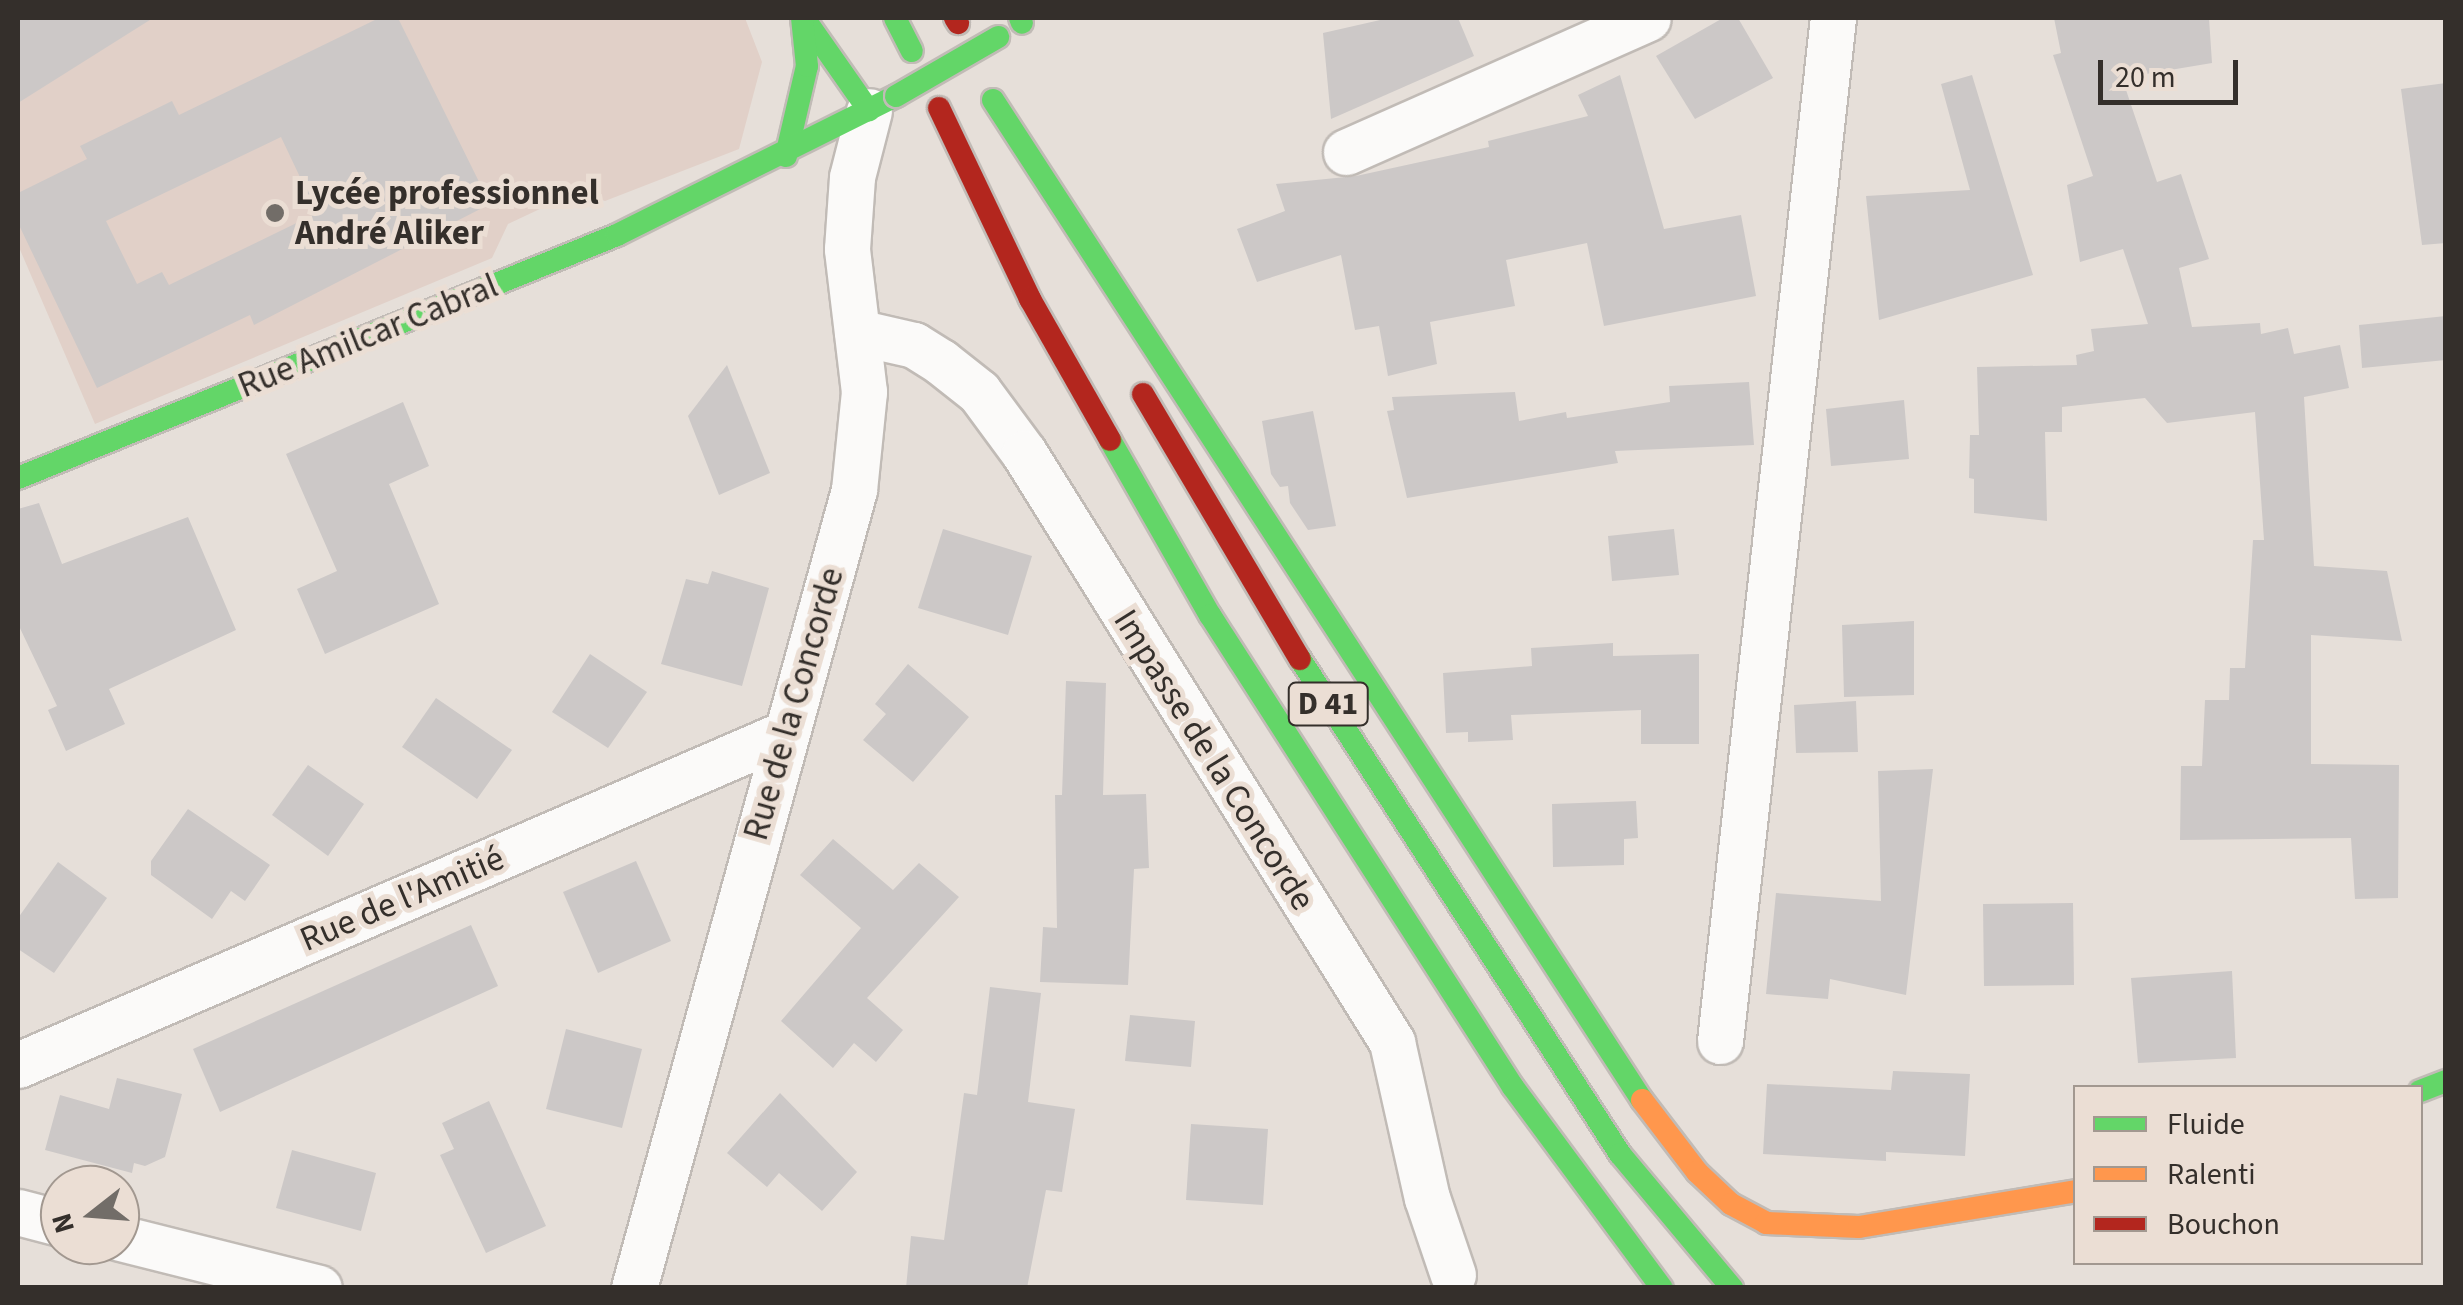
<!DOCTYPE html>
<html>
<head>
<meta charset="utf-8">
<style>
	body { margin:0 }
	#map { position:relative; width:2463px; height:1305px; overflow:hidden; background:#e6dfd9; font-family:"Source Sans 3",sans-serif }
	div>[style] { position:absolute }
	.education>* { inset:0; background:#e1d0c8 }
	.building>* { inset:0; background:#ccc8c7 }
	.roads { filter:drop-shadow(2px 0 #c1bbb6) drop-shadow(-2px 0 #c1bbb6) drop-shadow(0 2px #c1bbb6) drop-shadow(0 -2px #c1bbb6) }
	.street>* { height:45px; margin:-22.5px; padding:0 22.5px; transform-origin:22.5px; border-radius:22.5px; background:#fbfaf9 }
	.fast>* { height:22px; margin:-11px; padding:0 11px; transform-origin:11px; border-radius:11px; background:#63d668 }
	.slow>* { height:22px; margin:-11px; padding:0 11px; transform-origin:11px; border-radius:11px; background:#ff974d }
	.jam>* { height:22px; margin:-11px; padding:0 11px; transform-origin:11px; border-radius:11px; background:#b3261e }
	.bridges { filter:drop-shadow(2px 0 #c1bbb6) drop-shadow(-2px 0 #c1bbb6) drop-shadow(0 2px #c1bbb6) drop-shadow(0 -2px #c1bbb6) }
	.fast-bridge>* { height:22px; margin:-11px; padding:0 11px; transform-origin:11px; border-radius:11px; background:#63d668 }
	.dots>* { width:28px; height:28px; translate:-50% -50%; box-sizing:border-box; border:5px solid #ebded4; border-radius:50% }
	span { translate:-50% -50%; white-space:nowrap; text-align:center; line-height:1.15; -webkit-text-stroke:10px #ebded4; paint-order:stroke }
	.shield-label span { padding:2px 8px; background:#ebded4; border:2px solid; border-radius:8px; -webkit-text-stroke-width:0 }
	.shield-label { font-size:32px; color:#342f2b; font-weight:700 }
	.poi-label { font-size:35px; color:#342f2b; font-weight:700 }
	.left { translate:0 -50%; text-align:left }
	.street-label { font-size:35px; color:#342f2b }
	.frame { position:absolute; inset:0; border:20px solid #342f2b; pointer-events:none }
	.legend { position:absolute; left:2073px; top:1085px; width:350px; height:180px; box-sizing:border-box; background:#ebded4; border:2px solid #a29890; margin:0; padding:12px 18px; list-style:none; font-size:30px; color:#342f2b }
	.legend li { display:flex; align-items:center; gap:20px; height:50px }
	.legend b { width:50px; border:2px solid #a29890 }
	.north { position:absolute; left:40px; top:1165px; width:100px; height:100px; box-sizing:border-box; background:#ebded4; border:2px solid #a29890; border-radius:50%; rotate:253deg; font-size:28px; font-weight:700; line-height:40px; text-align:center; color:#342f2b }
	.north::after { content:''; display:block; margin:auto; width:35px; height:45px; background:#726d68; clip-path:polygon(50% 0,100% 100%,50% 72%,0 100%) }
	.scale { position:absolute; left:2098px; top:60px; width:140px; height:45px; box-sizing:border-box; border:5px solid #342f2b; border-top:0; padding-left:12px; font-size:30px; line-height:35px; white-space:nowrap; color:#342f2b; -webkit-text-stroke:8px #ebded4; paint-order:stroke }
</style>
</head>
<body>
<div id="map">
	<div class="education">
		<i style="clip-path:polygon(18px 18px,745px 18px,762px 62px,739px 149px,605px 201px,578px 191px,508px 224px,492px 258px,95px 424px,18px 245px)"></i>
	</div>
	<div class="building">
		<i style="clip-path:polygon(18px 18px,153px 18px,18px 103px)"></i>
		<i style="clip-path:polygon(evenodd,379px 18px,398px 18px,490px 204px,254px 325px,250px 315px,97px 388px,18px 223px,18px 193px,87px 159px,80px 146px,172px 101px,179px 115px,379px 18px,281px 137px,317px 213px,169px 285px,162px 272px,137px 284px,106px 221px,281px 137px)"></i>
		<i style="clip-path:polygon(1389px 18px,1458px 18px,1474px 56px,1331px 119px,1323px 33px)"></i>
		<i style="clip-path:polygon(1723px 18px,1738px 18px,1773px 78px,1695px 119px,1656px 56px)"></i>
		<i style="clip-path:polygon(2054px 18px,2209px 18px,2212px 63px,2122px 78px,2157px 182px,2181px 174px,2209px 259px,2179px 268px,2192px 327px,2260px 323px,2261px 334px,2288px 328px,2294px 354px,2340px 345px,2349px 388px,2304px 397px,2314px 566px,2387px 571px,2402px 641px,2311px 635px,2311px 764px,2399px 765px,2398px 898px,2355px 899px,2351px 838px,2180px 840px,2181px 766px,2202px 766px,2205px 700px,2229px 700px,2230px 668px,2245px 668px,2253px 540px,2264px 540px,2255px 412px,2167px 423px,2145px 398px,2062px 407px,2062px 432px,2045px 432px,2047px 521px,1974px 513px,1974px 479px,1969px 478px,1970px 435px,1979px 435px,1977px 367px,2077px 365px,2076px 355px,2094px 351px,2091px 329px,2148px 324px,2123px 249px,2080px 262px,2067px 185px,2093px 176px,2053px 55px,2061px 53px)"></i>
		<i style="clip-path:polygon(1620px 75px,1664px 229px,1741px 215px,1756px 296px,1604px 326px,1587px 243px,1506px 260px,1515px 306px,1430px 322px,1437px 364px,1388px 376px,1379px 326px,1355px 330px,1341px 255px,1257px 282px,1237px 229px,1285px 211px,1276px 184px,1356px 176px,1489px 147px,1488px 141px,1588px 116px,1578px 95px)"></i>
		<i style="clip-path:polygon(1972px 75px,2033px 275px,1879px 320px,1866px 196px,1970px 190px,1941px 84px)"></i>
		<i style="clip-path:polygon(2446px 83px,2446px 243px,2422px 245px,2401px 89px)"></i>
		<i style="clip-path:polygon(2446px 316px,2446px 360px,2362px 368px,2359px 325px)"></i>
		<i style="clip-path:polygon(727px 365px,770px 473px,719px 495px,688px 416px)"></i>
		<i style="clip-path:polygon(1749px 382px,1754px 445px,1615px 451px,1618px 463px,1407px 498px,1387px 411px,1394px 410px,1392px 397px,1515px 392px,1519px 421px,1566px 412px,1567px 418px,1670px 402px,1669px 386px)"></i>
		<i style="clip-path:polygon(1904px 400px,1909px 459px,1831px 466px,1826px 409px)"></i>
		<i style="clip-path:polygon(403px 402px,429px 466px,389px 484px,439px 604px,325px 654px,297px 589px,337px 571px,286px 454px)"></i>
		<i style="clip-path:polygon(1313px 411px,1336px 526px,1308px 530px,1290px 503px,1288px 486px,1280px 487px,1271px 474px,1262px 421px)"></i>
		<i style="clip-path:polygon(39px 503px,62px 564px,188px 517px,236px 630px,109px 689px,125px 724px,66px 751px,48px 710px,57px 706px,18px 624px,18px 509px)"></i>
		<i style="clip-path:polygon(943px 529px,1032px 556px,1008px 635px,918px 608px)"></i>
		<i style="clip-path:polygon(1674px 529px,1679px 575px,1612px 581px,1608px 536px)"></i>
		<i style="clip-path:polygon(712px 571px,769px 588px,742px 686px,661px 664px,686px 579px,708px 584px)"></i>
		<i style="clip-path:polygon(1914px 621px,1914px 695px,1844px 697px,1842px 625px)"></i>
		<i style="clip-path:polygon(1613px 643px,1613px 656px,1699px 654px,1699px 744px,1641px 744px,1641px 710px,1511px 715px,1513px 740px,1468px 742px,1468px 732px,1446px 733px,1443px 673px,1532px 666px,1531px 648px)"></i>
		<i style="clip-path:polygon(590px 654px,647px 692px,608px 748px,552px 712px)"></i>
		<i style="clip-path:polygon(908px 664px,969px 717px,913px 782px,863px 740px,886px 714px,875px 704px)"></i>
		<i style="clip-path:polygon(1066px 681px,1106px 683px,1103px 795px,1146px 794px,1149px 868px,1134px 869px,1128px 985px,1040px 982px,1043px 927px,1057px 928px,1055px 795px,1062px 795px)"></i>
		<i style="clip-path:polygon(436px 698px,512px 750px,477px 799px,402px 747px)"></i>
		<i style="clip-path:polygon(1856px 701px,1858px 752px,1796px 753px,1794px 705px)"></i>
		<i style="clip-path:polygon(308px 765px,364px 804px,328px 856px,272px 815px)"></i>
		<i style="clip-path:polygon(1933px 769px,1906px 995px,1830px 979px,1828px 999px,1766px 994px,1776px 893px,1881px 901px,1878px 771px)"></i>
		<i style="clip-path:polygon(1636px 801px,1638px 838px,1624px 839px,1624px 865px,1553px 867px,1552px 804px)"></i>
		<i style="clip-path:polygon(188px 809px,270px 865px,245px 901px,231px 891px,212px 919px,151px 875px,151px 861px)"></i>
		<i style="clip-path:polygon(833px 839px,893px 890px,919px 863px,959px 897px,867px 998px,903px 1030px,876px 1062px,854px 1043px,833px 1068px,781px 1021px,861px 928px,800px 875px)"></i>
		<i style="clip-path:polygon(636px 861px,671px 941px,598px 973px,563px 892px)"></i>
		<i style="clip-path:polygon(58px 862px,107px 898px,54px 973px,18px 949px,18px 918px)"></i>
		<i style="clip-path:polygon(2073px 903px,2074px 985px,1984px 986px,1983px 904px)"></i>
		<i style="clip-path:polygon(471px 925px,498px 986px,220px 1112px,193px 1049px)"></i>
		<i style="clip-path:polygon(2232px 971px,2236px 1058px,2138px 1063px,2131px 978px)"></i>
		<i style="clip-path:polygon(990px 987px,1041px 993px,1028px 1102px,1075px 1109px,1062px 1192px,1046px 1190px,1027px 1288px,906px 1288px,911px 1236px,944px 1240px,964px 1093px,977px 1095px)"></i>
		<i style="clip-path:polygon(1130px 1015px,1195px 1021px,1191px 1067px,1125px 1061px)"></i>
		<i style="clip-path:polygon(566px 1029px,642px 1049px,622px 1128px,546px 1109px)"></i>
		<i style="clip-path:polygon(1893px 1071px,1970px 1074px,1965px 1156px,1886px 1152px,1886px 1161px,1763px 1154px,1767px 1084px,1891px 1090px)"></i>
		<i style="clip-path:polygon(117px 1078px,182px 1094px,165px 1157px,145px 1166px,134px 1163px,132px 1173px,45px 1150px,60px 1095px,109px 1109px)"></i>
		<i style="clip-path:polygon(780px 1093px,857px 1172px,822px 1211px,779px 1173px,767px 1187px,727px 1153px)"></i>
		<i style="clip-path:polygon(489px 1101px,546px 1226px,486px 1253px,440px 1155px,454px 1149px,442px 1123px)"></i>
		<i style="clip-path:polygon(1191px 1124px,1268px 1129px,1263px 1205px,1186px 1200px)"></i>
		<i style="clip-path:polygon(292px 1150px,376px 1173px,361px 1231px,276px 1208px)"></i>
	</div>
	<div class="roads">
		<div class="street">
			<i style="left:1346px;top:152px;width:330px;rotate:-23.9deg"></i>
			<i style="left:857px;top:332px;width:58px;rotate:12.8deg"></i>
			<i style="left:914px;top:345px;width:32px;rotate:32deg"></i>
			<i style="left:941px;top:362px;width:48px;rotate:38.3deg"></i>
			<i style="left:979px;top:392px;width:76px;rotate:53.6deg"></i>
			<i style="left:1024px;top:453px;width:695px;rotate:58deg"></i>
			<i style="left:1392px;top:1042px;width:160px;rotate:77.4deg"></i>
			<i style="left:1427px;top:1198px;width:81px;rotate:71.3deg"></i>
			<i style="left:1720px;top:1041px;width:1029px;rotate:-83.7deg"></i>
			<i style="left:18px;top:1065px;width:837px;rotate:-23.38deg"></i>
			<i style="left:18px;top:1212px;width:43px;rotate:14.7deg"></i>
			<i style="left:120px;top:1238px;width:205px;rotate:14.1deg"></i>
			<i style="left:634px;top:1288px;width:828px;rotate:-74.59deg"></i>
			<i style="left:854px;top:490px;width:99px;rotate:-84.2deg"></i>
			<i style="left:864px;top:392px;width:144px;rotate:-96.8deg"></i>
			<i style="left:847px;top:249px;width:72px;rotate:-86deg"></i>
			<i style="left:852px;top:177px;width:68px;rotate:-75.6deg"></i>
		</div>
		<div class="fast">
			<i style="left:804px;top:18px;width:113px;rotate:55deg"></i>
			<i style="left:895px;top:18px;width:37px;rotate:63deg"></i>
			<i style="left:1020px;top:18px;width:5px;rotate:68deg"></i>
			<i style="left:993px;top:100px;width:1192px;rotate:57.02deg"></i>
			<i style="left:786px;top:156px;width:92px;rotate:-76.9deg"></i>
			<i style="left:807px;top:66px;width:48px;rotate:-95.9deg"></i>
			<i style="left:1110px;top:440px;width:202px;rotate:60.3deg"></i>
			<i style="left:1210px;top:615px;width:561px;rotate:57.3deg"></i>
			<i style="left:1513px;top:1087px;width:250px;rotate:53.5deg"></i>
			<i style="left:18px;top:478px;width:646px;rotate:-22.08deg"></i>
			<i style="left:617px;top:235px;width:312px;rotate:-26.5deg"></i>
			<i style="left:1300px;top:659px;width:589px;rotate:57.12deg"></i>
			<i style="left:1620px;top:1154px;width:175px;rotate:50.1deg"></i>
			<i style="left:2420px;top:1091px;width:28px;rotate:-21deg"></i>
		</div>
		<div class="slow">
			<i style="left:1642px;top:1100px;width:91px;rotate:52.6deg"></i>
			<i style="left:1697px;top:1172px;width:47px;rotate:43.3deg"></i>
			<i style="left:1731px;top:1204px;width:40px;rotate:28deg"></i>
			<i style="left:1766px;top:1223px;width:93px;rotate:2.5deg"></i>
			<i style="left:1859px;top:1227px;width:220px;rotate:-9.4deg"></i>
		</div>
		<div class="jam">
			<i style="left:955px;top:18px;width:6px;rotate:59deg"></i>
			<i style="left:939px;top:108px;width:212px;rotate:64.5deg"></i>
			<i style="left:1030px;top:299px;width:162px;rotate:60.4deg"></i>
			<i style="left:1143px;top:394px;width:308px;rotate:59.4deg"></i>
		</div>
	</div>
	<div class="bridges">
		<div class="fast-bridge">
			<i style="left:896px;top:96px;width:118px;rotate:-30deg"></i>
		</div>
	</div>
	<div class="dots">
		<i style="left:275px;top:213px;background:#726d68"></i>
	</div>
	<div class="shield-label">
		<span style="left:1328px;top:704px">D 41</span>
	</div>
	<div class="poi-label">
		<span class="left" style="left:295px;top:213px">Lycée professionnel<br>André Aliker</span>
	</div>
	<div class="street-label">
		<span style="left:368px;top:336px;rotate:-22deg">Rue Amilcar Cabral</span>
		<span style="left:794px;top:704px;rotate:-74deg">Rue de la Concorde</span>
		<span style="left:1214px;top:760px;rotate:58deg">Impasse de la Concorde</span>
		<span style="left:402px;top:899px;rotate:-23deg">Rue de l'Amitié</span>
	</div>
	<div class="frame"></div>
	<ul class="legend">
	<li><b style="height:12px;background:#63d668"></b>Fluide</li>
	<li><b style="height:12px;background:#ff974d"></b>Ralenti</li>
	<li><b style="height:12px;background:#b3261e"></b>Bouchon</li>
	</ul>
	<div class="north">N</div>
	<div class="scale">20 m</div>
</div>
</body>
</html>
